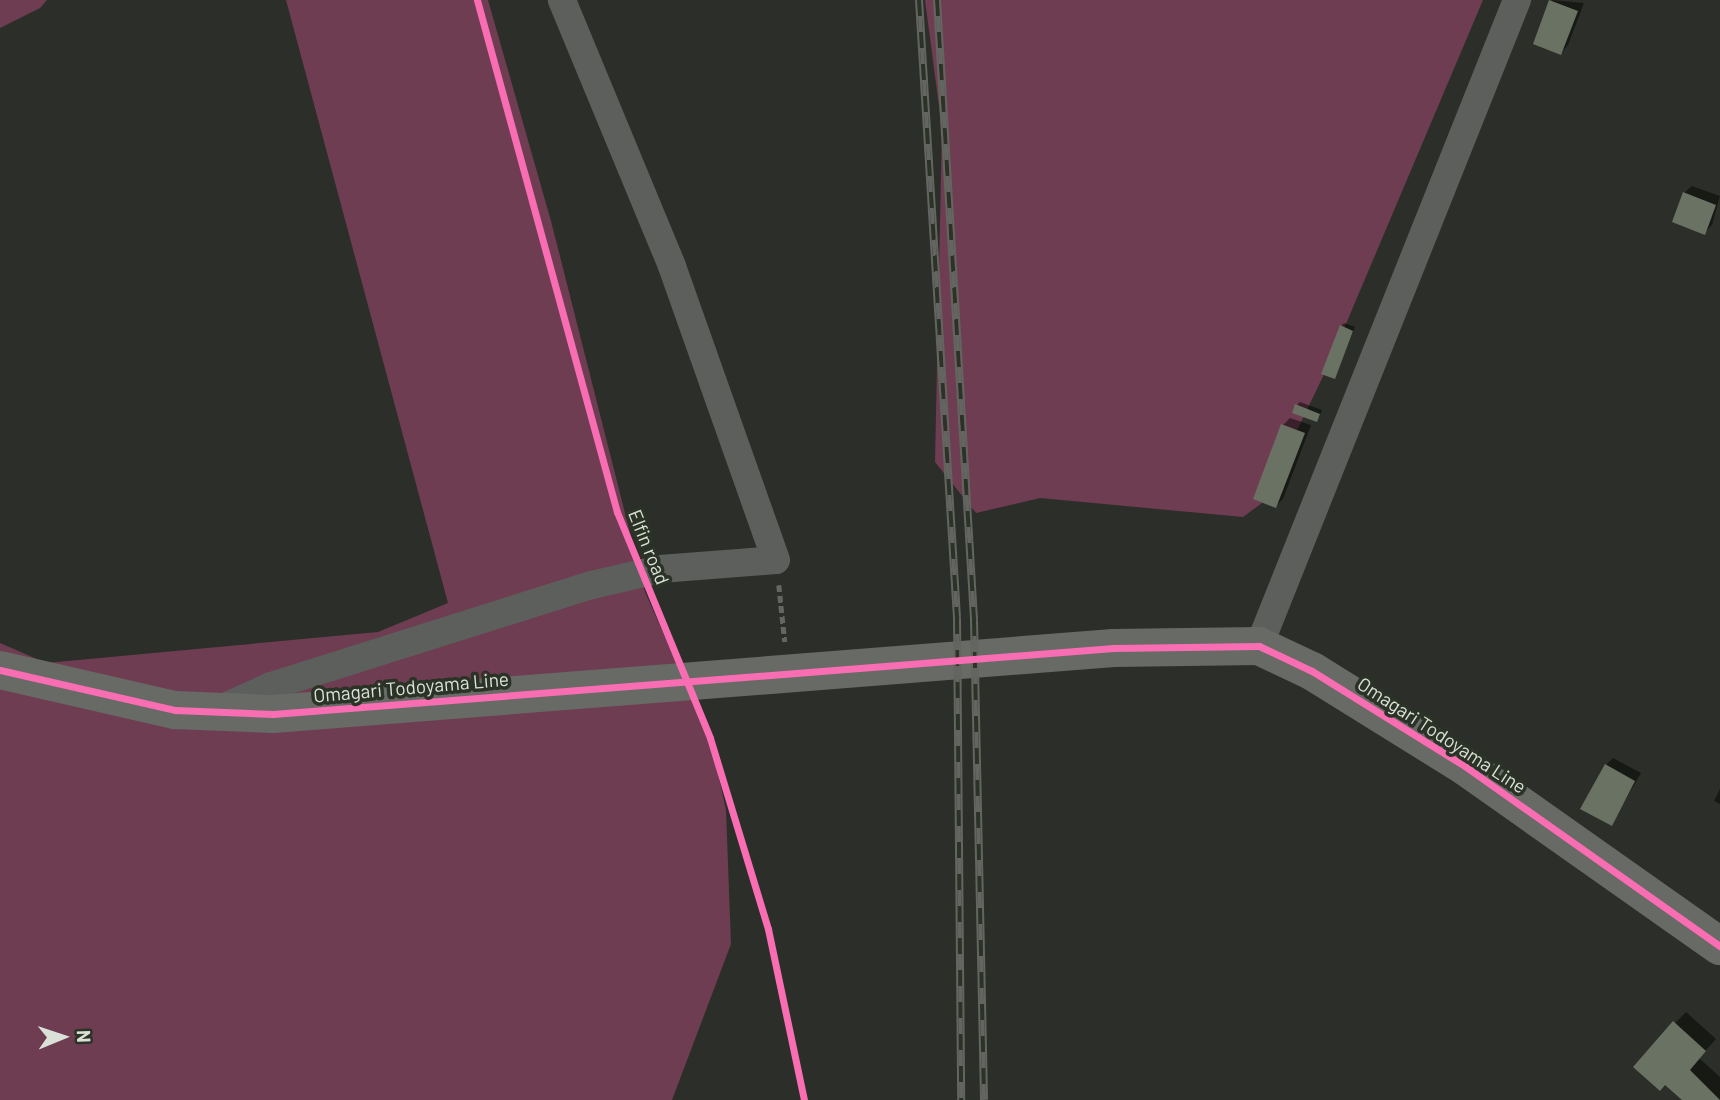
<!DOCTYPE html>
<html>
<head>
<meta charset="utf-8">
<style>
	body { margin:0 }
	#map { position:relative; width:1720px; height:1100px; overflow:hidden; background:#2c2f29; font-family:Barlow,sans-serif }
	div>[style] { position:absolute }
	.green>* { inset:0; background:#6e3d52 }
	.shadow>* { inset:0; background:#0007 }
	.building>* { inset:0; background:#6a7263 }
	.path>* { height:4.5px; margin-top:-2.25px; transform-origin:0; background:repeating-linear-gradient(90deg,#656664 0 7px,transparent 0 10.5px) }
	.street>* { height:28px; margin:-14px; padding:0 14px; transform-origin:14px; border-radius:14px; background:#5d5f5c }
	.secondary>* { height:38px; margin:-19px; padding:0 19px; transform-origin:19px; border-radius:19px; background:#686a66 }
	.rail>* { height:8px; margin-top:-4px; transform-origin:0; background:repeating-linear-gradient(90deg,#2b3226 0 16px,#636560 0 32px); box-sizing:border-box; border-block:2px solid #636560 }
	.cycleway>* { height:7px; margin:-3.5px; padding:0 3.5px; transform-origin:3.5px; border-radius:3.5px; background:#f96db3 }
	span { translate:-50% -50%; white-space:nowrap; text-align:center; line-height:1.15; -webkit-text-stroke:7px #2b3226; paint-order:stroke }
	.street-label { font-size:19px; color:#dbe0d8 }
	.north { position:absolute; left:28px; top:1002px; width:70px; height:70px; -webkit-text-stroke:5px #2b3226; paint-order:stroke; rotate:88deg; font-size:19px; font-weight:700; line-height:28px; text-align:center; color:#dbe0d8 }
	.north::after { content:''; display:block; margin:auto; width:24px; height:32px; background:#dbe0d8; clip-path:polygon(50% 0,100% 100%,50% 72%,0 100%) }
</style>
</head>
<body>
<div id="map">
	<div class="green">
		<i style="clip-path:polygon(0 0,47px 0,40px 8px,0 28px)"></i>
		<i style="clip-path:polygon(286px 0,488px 0,551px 221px,645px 592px,710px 738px,726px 810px,731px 944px,672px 1100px,0 1100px,0 643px,46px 663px,378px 632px,448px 603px)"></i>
		<i style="clip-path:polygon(925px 0,1483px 0,1329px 364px,1262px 503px,1243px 517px,1040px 498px,976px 513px,935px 462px,942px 129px)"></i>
	</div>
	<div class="shadow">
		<i style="clip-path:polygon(1552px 0,1584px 3px,1568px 45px,1561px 53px)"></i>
		<i style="clip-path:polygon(1692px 186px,1720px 196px,1712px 225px,1704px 233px,1684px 193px)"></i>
		<i style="clip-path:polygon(1344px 323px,1355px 327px,1334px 377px,1341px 326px)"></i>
		<i style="clip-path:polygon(1300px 402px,1322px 410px,1319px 417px,1316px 420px,1297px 405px)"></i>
		<i style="clip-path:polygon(1290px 418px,1311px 425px,1283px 499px,1276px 506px,1283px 425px)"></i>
		<i style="clip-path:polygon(1613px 758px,1641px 773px,1611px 824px,1606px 765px)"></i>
		<i style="clip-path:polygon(1720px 789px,1720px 804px,1714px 801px)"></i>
		<i style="clip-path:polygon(1686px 1012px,1716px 1039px,1699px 1058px,1720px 1077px,1720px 1100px,1684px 1100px,1675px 1023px)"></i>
	</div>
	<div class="building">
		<i style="clip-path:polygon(1549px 0,1578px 11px,1561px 55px,1533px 44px)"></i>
		<i style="clip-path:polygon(1683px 192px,1716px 205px,1705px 235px,1672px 222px)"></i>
		<i style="clip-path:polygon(1340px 325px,1353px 331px,1335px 379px,1321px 374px)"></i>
		<i style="clip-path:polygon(1295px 404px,1320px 414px,1317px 422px,1292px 413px)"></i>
		<i style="clip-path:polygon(1281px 424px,1305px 433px,1276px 508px,1253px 499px)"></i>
		<i style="clip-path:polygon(1605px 764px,1635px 781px,1612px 826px,1580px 809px)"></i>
		<i style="clip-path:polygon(1673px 1021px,1706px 1051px,1690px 1070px,1720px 1100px,1682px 1100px,1665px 1085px,1660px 1091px,1633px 1067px)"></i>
	</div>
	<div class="path">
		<i style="left:779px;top:585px;width:57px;rotate:84deg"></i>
	</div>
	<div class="street">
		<i style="left:1259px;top:646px;width:696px;rotate:-68.23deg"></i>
		<i style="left:218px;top:710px;width:58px;rotate:-24.4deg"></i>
		<i style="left:271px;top:686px;width:337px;rotate:-17.5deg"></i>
		<i style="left:592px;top:585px;width:70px;rotate:-13.2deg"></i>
		<i style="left:660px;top:569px;width:116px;rotate:-4.4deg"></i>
		<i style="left:776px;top:560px;width:312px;rotate:-109.5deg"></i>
		<i style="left:672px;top:266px;width:288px;rotate:-112.5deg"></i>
	</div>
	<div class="secondary">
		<i style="left:0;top:670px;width:180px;rotate:12.9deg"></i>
		<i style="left:175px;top:710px;width:98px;rotate:2.3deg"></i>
		<i style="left:273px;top:714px;width:843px;rotate:-4.49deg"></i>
		<i style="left:1113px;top:648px;width:146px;rotate:-0.8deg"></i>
		<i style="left:1259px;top:646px;width:59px;rotate:25.3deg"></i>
		<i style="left:1312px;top:671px;width:181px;rotate:31.9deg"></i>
		<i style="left:1466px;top:767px;width:311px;rotate:35.2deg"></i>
	</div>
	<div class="rail">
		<i style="left:919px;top:0;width:619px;rotate:86.48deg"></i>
		<i style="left:957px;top:618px;width:482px;rotate:89.5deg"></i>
		<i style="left:937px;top:0;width:621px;rotate:86.58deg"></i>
		<i style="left:974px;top:620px;width:480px;rotate:88.8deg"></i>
	</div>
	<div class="cycleway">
		<i style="left:477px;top:0;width:531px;rotate:74.71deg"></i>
		<i style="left:617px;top:512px;width:244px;rotate:67.6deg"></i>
		<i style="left:710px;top:738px;width:200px;rotate:73.1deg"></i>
		<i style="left:768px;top:929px;width:175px;rotate:78.1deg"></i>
		<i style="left:0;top:670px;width:180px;rotate:12.9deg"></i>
		<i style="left:175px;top:710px;width:98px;rotate:2.3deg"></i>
		<i style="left:273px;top:714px;width:843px;rotate:-4.49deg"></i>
		<i style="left:1113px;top:648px;width:146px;rotate:-0.8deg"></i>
		<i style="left:1259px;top:646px;width:59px;rotate:25.3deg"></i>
		<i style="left:1312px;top:671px;width:181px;rotate:31.9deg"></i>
		<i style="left:1466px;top:767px;width:311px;rotate:35.2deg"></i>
	</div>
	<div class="street-label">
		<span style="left:649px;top:547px;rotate:68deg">Elfin road</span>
		<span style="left:411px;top:687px;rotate:-5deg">Omagari Todoyama Line</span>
		<span style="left:1442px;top:735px;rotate:33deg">Omagari Todoyama Line</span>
	</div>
	<div class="north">N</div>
</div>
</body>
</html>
